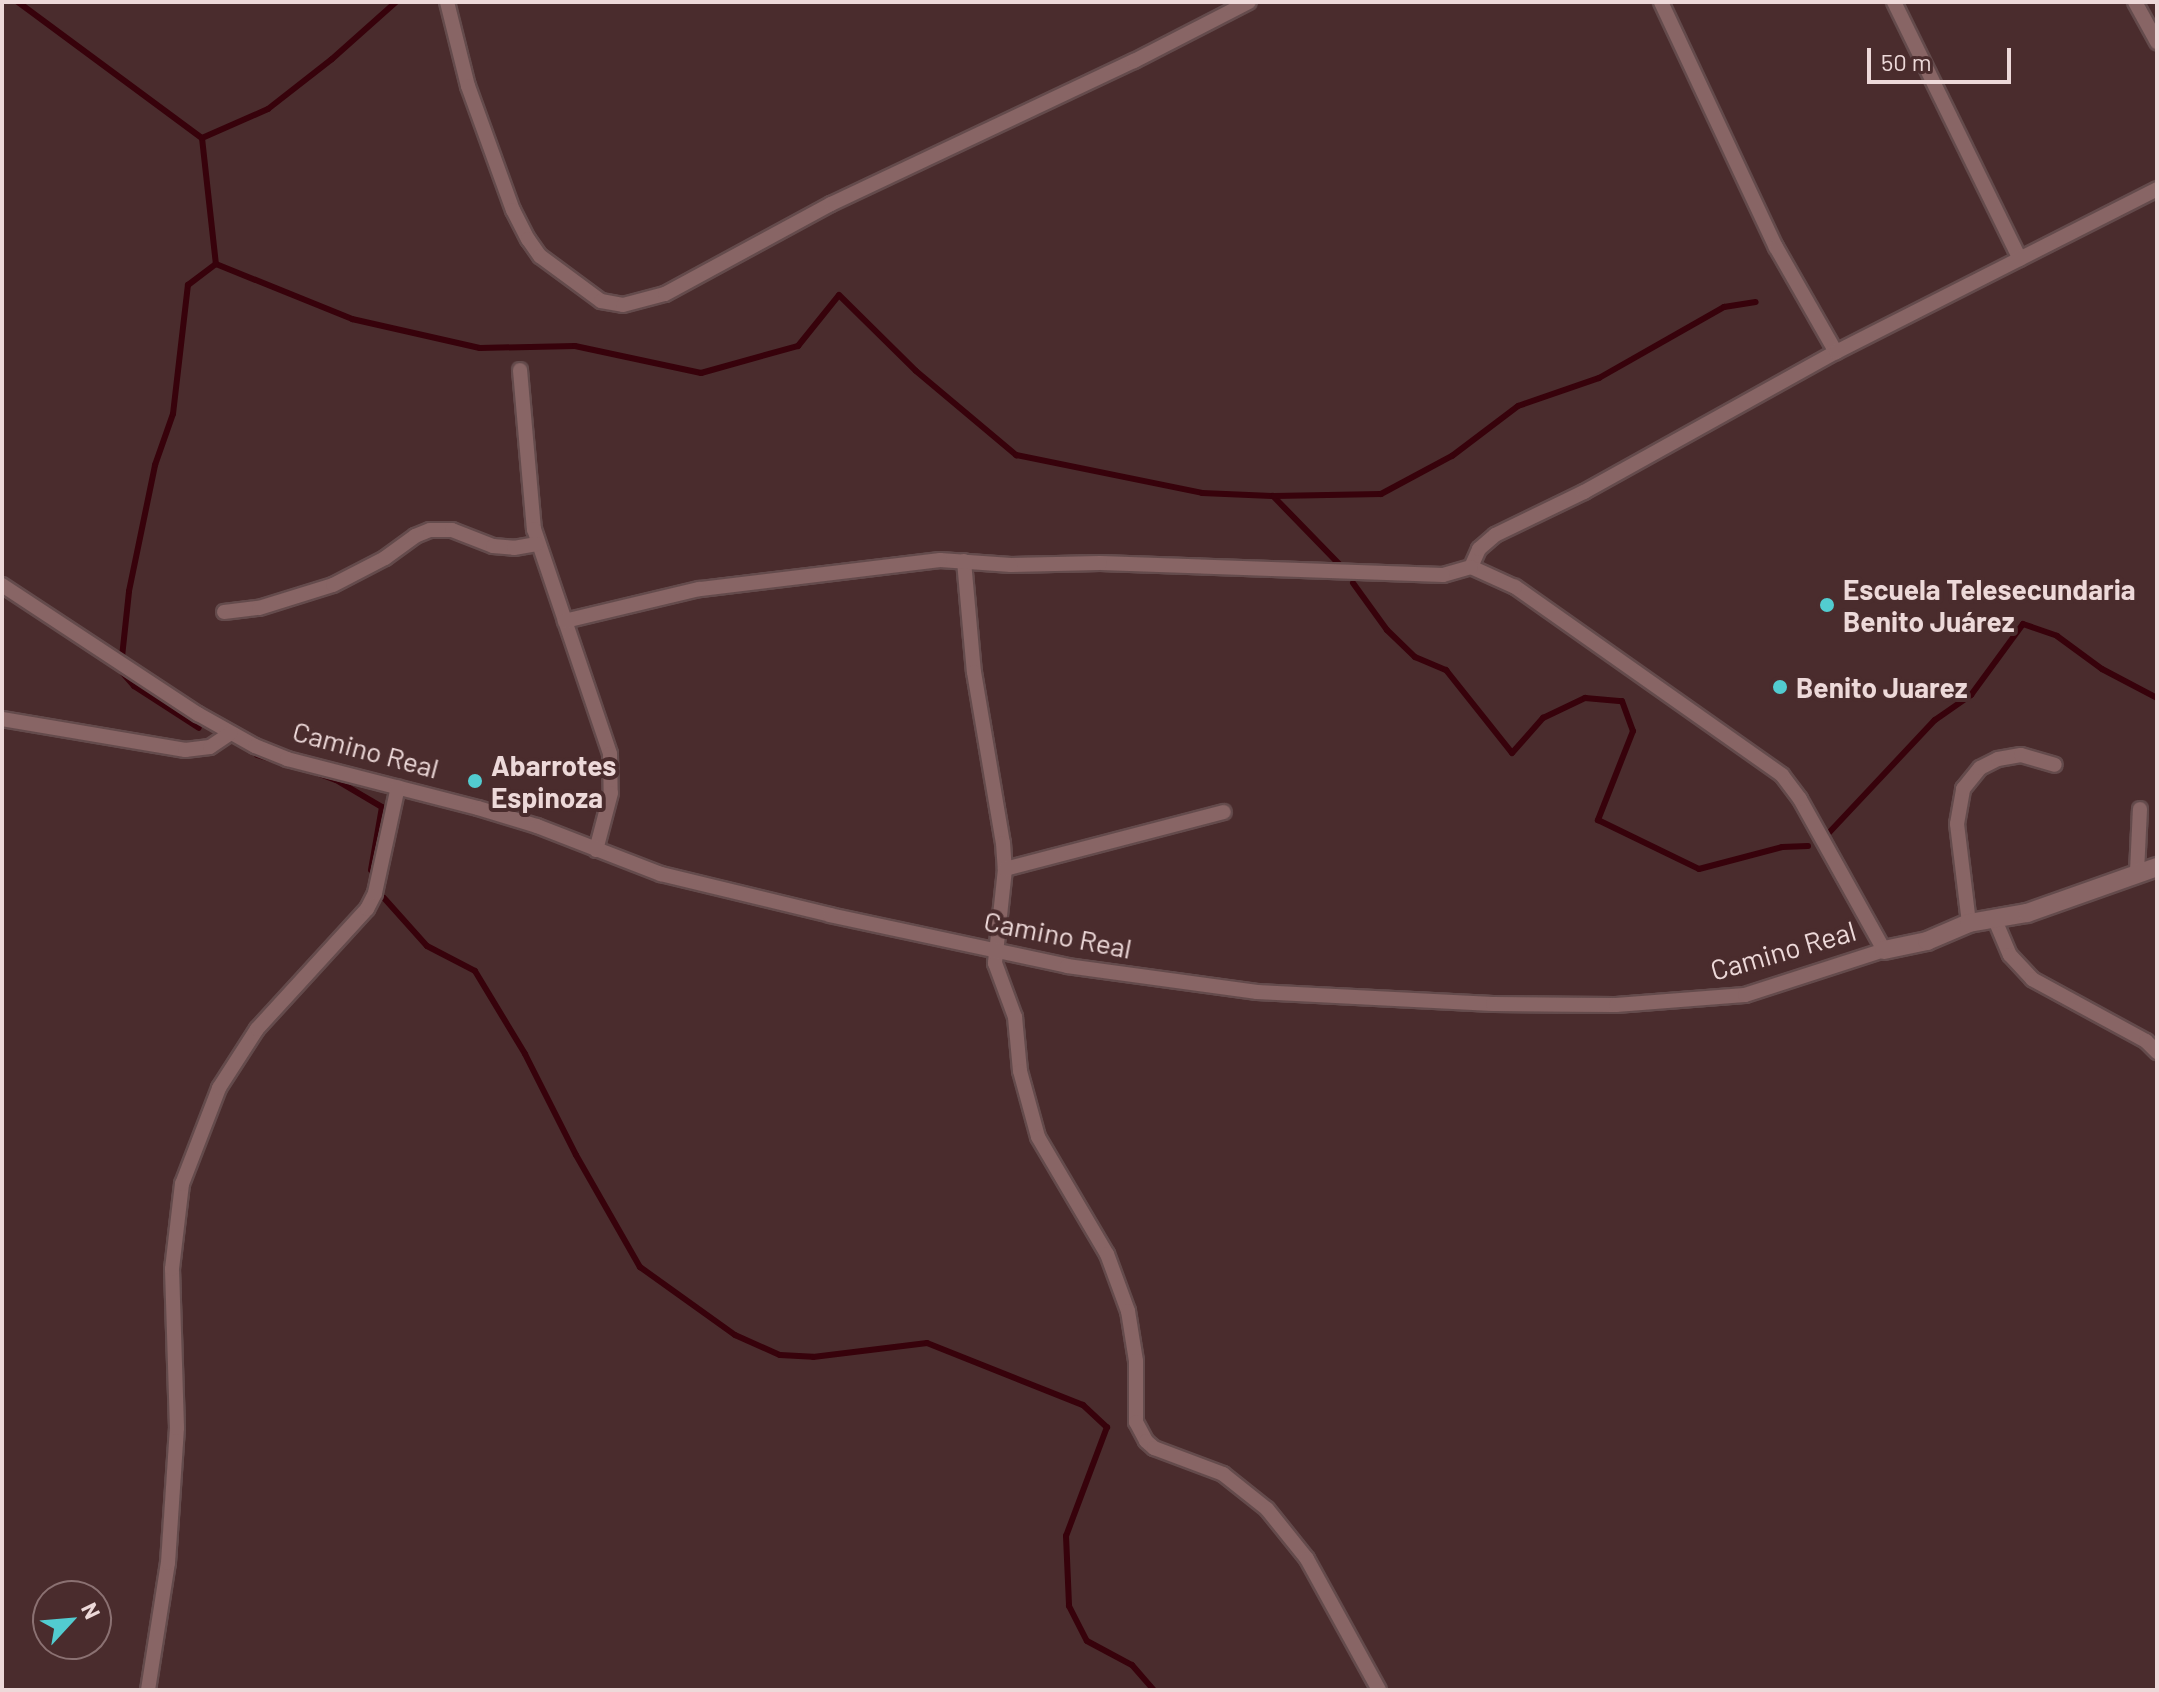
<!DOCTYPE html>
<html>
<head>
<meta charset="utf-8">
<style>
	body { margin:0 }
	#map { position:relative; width:2159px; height:1692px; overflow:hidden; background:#4a2c2d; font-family:Barlow,sans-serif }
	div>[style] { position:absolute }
	.stream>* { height:6px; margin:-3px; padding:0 3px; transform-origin:3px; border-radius:3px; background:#37020b }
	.roads { filter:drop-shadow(2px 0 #644b4c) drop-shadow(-2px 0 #644b4c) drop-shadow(0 2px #644b4c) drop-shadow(0 -2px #644b4c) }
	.minor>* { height:14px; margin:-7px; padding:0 7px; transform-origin:7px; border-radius:7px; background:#886565 }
	.tertiary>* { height:18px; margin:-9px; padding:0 9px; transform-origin:9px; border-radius:9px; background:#886565 }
	.dots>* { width:22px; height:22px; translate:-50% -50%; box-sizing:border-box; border:4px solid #4a2c2d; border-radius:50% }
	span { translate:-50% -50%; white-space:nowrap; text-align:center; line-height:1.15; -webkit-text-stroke:8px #4a2c2d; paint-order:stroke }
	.poi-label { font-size:28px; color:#edd9d9; font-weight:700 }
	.left { translate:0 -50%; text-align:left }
	.street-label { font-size:28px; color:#edd9d9 }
	.frame { position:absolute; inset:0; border:4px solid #edd9d9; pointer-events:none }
	.north { position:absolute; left:32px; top:1580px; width:80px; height:80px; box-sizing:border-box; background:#4a2c2d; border:2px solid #8b7172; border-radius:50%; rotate:64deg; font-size:22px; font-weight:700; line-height:32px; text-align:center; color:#edd9d9 }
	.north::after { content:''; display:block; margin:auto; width:28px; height:36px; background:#52ccd0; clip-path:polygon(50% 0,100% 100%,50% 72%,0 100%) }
	.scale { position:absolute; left:1867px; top:48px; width:144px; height:36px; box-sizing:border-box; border:4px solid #edd9d9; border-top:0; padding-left:10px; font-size:24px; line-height:28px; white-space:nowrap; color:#edd9d9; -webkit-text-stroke:6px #4a2c2d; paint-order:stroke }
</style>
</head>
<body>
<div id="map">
	<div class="stream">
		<i style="left:18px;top:2px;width:229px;rotate:36.5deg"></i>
		<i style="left:202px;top:138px;width:127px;rotate:83.7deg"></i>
		<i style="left:216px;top:264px;width:147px;rotate:22deg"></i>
		<i style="left:352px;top:319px;width:131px;rotate:12.8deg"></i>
		<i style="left:480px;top:348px;width:95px;rotate:-1.2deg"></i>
		<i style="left:575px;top:346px;width:129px;rotate:12.1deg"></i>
		<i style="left:701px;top:373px;width:101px;rotate:-15.6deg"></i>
		<i style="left:798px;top:346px;width:65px;rotate:-51.2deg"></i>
		<i style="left:839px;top:295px;width:108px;rotate:44.6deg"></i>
		<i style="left:916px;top:371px;width:131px;rotate:40deg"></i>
		<i style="left:1016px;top:455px;width:190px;rotate:11.5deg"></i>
		<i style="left:1202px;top:493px;width:71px;rotate:2.4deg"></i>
		<i style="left:1273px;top:496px;width:96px;rotate:45.8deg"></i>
		<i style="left:202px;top:138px;width:72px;rotate:-23.7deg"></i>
		<i style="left:268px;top:109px;width:81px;rotate:-38deg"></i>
		<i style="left:332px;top:59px;width:86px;rotate:-41.7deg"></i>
		<i style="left:1274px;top:496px;width:107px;rotate:-1.1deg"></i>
		<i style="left:1381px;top:494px;width:81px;rotate:-28.2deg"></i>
		<i style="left:1452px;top:456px;width:83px;rotate:-37.1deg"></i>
		<i style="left:1518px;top:406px;width:86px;rotate:-19.1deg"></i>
		<i style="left:1599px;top:378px;width:144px;rotate:-29.6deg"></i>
		<i style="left:1724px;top:307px;width:32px;rotate:-9deg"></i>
		<i style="left:1353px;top:583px;width:58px;rotate:54.1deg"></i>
		<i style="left:1387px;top:630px;width:39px;rotate:44deg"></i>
		<i style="left:1415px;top:657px;width:34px;rotate:23deg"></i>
		<i style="left:1446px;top:670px;width:106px;rotate:51.5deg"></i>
		<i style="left:1512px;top:753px;width:47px;rotate:-48.5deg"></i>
		<i style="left:1543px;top:718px;width:47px;rotate:-25.5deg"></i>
		<i style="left:1585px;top:698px;width:37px;rotate:5deg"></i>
		<i style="left:1622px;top:701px;width:32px;rotate:70deg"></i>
		<i style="left:1633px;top:731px;width:96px;rotate:111.5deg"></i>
		<i style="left:1598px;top:820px;width:112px;rotate:25.9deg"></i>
		<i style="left:1699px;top:869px;width:86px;rotate:-14.8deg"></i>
		<i style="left:1782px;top:847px;width:26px;rotate:-2deg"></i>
		<i style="left:122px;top:657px;width:66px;rotate:-83.9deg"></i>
		<i style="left:129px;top:591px;width:129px;rotate:-78.3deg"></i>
		<i style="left:155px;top:465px;width:54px;rotate:-70.6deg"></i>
		<i style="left:173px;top:414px;width:130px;rotate:-83.4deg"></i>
		<i style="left:188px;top:285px;width:35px;rotate:-37deg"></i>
		<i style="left:121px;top:671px;width:20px;rotate:49deg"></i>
		<i style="left:134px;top:686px;width:77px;rotate:32.9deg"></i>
		<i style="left:257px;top:755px;width:17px;rotate:17deg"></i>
		<i style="left:314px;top:772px;width:23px;rotate:20deg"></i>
		<i style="left:336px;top:780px;width:53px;rotate:30.4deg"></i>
		<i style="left:382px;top:807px;width:64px;rotate:99.9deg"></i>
		<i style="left:1824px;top:838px;width:162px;rotate:-46.8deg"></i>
		<i style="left:1935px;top:720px;width:44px;rotate:-34.8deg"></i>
		<i style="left:1971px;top:695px;width:88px;rotate:-53.8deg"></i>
		<i style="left:2023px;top:624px;width:36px;rotate:19deg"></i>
		<i style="left:2057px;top:636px;width:56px;rotate:36.3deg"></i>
		<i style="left:2102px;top:669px;width:62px;rotate:27.8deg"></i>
		<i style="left:384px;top:898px;width:64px;rotate:48.1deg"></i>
		<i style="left:427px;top:946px;width:54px;rotate:27.5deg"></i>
		<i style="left:475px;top:971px;width:97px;rotate:58.9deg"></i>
		<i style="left:525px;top:1054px;width:113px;rotate:63.2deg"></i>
		<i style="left:576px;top:1155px;width:129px;rotate:60.3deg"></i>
		<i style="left:640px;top:1267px;width:117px;rotate:35.6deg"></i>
		<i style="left:735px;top:1335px;width:49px;rotate:24deg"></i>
		<i style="left:780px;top:1355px;width:33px;rotate:3deg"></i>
		<i style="left:813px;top:1357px;width:115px;rotate:-7deg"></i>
		<i style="left:927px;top:1343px;width:168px;rotate:21.7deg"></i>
		<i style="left:1083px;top:1405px;width:33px;rotate:43deg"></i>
		<i style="left:1107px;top:1427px;width:116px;rotate:110.6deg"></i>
		<i style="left:1066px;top:1536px;width:70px;rotate:87.5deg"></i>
		<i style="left:1069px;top:1606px;width:39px;rotate:63deg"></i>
		<i style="left:1087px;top:1641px;width:51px;rotate:28.1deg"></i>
		<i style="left:1132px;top:1665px;width:33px;rotate:49deg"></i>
	</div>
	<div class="roads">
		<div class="minor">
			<i style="left:447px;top:2px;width:87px;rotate:76deg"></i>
			<i style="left:468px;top:86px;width:132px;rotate:70.1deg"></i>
			<i style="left:513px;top:210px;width:33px;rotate:63deg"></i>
			<i style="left:528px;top:239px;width:21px;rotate:55deg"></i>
			<i style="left:540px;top:256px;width:76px;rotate:36.4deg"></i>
			<i style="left:601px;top:301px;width:22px;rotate:10deg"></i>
			<i style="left:623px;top:305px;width:43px;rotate:-14.7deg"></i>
			<i style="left:665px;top:294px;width:189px;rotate:-28.5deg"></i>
			<i style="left:831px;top:204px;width:335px;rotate:-25.3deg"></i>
			<i style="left:1134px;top:61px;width:129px;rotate:-27.2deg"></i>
			<i style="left:1661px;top:2px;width:271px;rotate:64.9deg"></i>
			<i style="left:1776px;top:247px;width:121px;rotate:60.3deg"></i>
			<i style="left:1894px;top:2px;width:286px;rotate:63.9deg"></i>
			<i style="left:2135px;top:2px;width:46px;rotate:61.2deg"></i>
			<i style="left:520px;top:370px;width:160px;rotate:85deg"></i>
			<i style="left:534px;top:529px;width:237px;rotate:71.3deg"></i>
			<i style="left:610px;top:754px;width:39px;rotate:89deg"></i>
			<i style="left:611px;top:793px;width:59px;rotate:104.7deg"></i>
			<i style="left:964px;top:561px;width:111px;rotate:84.9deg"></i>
			<i style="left:974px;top:672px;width:173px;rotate:80.4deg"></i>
			<i style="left:1003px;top:843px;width:26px;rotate:86deg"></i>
			<i style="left:1005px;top:869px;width:95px;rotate:96.1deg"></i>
			<i style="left:995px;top:963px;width:58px;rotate:69.7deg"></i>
			<i style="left:1015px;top:1017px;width:54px;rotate:84.7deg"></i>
			<i style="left:1020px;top:1071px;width:68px;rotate:74.7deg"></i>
			<i style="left:1038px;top:1137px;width:136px;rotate:59.5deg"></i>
			<i style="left:1107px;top:1254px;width:61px;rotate:69.8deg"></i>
			<i style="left:1128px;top:1311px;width:51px;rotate:80.9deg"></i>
			<i style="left:1136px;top:1361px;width:61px;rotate:90deg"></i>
			<i style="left:1136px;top:1422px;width:21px;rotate:62deg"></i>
			<i style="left:1146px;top:1441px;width:11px;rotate:41deg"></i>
			<i style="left:1154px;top:1448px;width:74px;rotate:20.6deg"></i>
			<i style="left:1223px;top:1474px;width:56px;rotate:38.5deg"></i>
			<i style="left:1267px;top:1509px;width:64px;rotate:51.3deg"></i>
			<i style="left:1307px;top:1559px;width:149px;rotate:61.2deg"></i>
			<i style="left:1471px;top:567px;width:20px;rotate:-66deg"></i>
			<i style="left:1479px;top:549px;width:21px;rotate:-41deg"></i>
			<i style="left:1495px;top:535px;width:99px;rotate:-25.8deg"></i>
			<i style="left:1584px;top:492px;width:288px;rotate:-29.1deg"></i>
			<i style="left:1836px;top:352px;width:360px;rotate:-26.9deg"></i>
			<i style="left:2px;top:585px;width:235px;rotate:33.4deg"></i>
			<i style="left:198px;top:714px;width:65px;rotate:29.3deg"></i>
			<i style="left:255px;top:746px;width:35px;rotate:22deg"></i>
			<i style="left:287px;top:759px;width:197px;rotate:14.4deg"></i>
			<i style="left:478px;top:808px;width:62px;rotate:17deg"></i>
			<i style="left:537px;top:826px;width:133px;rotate:21.2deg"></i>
			<i style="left:661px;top:874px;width:174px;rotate:13.6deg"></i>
			<i style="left:830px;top:915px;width:242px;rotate:12.1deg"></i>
			<i style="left:1067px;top:966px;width:192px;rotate:7.8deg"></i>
			<i style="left:1257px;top:992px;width:236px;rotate:2.9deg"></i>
			<i style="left:1493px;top:1004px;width:123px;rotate:0.5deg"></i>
			<i style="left:1616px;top:1005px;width:129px;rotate:-4.4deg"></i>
			<i style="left:1745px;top:995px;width:146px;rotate:-17.9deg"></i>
			<i style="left:1884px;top:950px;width:173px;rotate:-119.1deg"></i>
			<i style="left:1800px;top:799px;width:30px;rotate:-127deg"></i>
			<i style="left:1782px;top:775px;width:327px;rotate:-144.8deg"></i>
			<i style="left:1515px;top:587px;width:48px;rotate:-155.6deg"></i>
			<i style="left:1471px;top:567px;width:29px;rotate:164deg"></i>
			<i style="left:1443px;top:575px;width:343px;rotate:-178deg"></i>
			<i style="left:1100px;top:563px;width:89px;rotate:178.7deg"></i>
			<i style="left:1011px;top:565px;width:71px;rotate:-176deg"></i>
			<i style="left:940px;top:560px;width:243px;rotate:173.1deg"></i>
			<i style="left:699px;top:589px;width:138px;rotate:166.6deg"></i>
			<i style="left:224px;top:612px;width:35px;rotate:-7deg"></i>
			<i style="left:259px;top:608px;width:77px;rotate:-17.3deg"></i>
			<i style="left:333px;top:585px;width:59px;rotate:-27.4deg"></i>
			<i style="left:385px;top:558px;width:37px;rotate:-36deg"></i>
			<i style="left:415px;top:536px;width:16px;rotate:-22deg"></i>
			<i style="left:430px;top:530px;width:22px"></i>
			<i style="left:452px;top:530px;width:44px;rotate:21.3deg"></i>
			<i style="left:493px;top:546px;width:21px;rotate:5deg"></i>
			<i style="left:514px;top:548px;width:23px;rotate:-10deg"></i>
			<i style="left:2px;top:719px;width:186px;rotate:9.6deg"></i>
			<i style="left:185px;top:750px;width:25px;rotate:-7deg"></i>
			<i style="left:210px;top:747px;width:25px;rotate:-34deg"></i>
			<i style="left:1005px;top:869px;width:226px;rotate:-14.6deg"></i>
			<i style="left:2137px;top:872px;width:63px;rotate:-87.3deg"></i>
			<i style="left:1995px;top:920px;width:38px;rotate:67deg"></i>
			<i style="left:2010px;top:955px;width:33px;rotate:47deg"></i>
			<i style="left:2032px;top:979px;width:130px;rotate:28.5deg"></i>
			<i style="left:2146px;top:1041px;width:16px;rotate:45deg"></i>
			<i style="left:1969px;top:923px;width:100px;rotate:-96.9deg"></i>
			<i style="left:1957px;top:824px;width:36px;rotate:-80deg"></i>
			<i style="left:1963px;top:789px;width:27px;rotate:-51deg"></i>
			<i style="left:1980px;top:768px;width:20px;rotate:-27deg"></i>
			<i style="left:1998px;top:759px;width:23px;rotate:-10deg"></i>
			<i style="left:2021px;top:755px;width:35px;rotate:16deg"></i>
			<i style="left:148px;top:1690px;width:129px;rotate:-81.1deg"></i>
			<i style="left:168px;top:1563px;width:135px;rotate:-86.2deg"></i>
			<i style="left:177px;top:1428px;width:159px;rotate:-91.8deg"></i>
			<i style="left:172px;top:1269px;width:86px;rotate:-83.3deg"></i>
			<i style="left:182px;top:1184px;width:103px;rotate:-68.9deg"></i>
			<i style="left:219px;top:1088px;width:70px;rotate:-57.2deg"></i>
			<i style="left:257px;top:1029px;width:163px;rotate:-47.5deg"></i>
			<i style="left:367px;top:909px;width:18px;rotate:-63deg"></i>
			<i style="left:375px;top:893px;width:108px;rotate:-77.8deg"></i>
		</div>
		<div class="tertiary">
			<i style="left:1884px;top:950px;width:44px;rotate:-11.8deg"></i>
			<i style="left:1927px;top:941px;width:46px;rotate:-23.2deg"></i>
			<i style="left:1969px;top:923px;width:59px;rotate:-9.8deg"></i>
			<i style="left:2027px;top:913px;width:138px;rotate:-19.5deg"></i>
		</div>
	</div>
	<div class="dots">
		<i style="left:1827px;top:605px;background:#52ccd0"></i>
		<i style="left:1780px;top:687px;background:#52ccd0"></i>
		<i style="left:475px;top:781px;background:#52ccd0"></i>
	</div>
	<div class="poi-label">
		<span class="left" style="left:1843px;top:605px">Escuela Telesecundaria<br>Benito Juárez</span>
		<span class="left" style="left:1796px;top:687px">Benito Juarez</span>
		<span class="left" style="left:491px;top:781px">Abarrotes<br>Espinoza</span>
	</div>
	<div class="street-label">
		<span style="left:366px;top:749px;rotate:15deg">Camino Real</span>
		<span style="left:1058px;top:934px;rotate:11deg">Camino Real</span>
		<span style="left:1783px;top:950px;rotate:-16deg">Camino Real</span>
	</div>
	<div class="frame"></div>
	<div class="north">N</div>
	<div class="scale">50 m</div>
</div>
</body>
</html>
